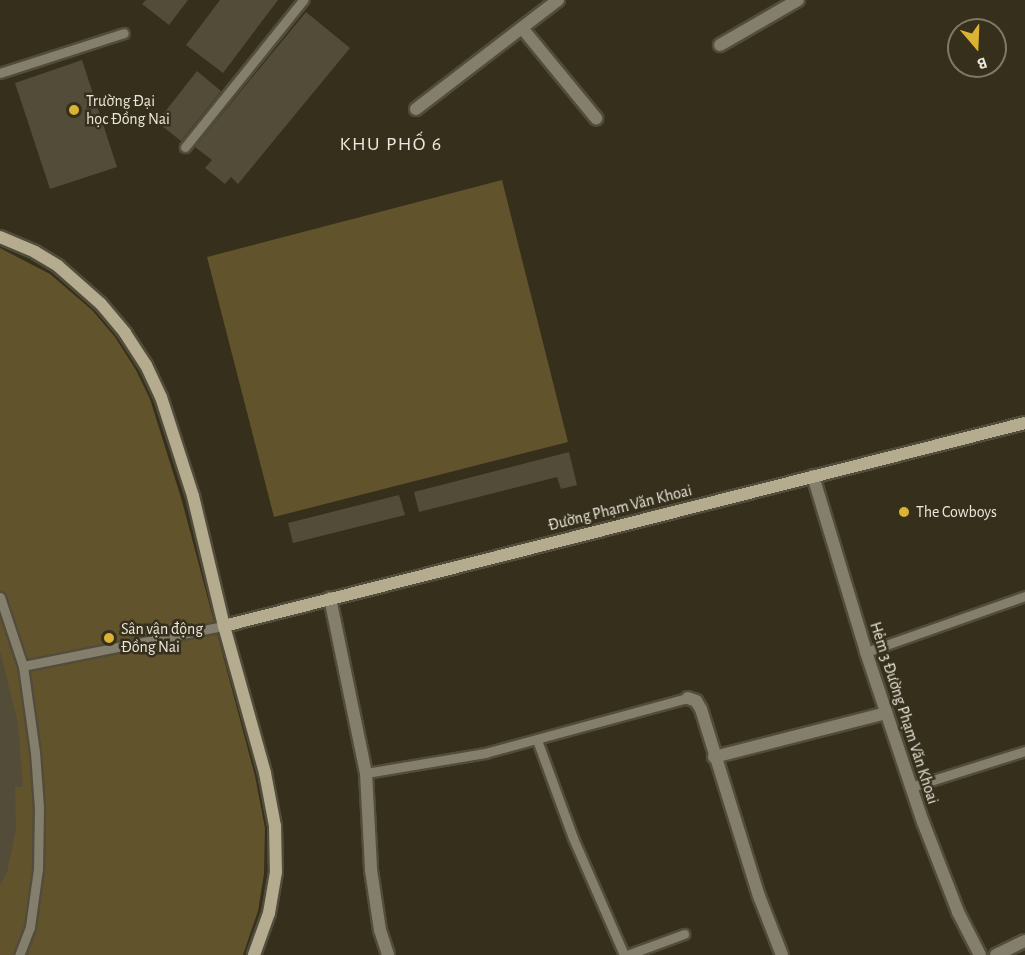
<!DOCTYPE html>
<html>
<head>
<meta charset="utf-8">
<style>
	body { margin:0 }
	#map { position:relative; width:1025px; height:955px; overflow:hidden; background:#352f1c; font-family:"Alegreya Sans",sans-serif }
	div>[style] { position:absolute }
	.green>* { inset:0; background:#61532c }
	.building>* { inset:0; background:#534c38 }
	.roads { filter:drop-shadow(2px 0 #524c3b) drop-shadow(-2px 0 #524c3b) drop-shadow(0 2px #524c3b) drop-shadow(0 -2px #524c3b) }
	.lane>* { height:9px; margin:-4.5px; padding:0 4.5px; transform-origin:4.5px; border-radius:4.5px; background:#847e6c }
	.street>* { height:12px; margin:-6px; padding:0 6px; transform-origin:6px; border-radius:6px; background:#847e6c }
	.secondary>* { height:12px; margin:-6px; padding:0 6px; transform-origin:6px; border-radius:6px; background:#b5ab8e }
	.dots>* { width:16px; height:16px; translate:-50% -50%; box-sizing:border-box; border:3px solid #352f1c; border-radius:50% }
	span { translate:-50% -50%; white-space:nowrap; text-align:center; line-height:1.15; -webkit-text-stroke:5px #352f1c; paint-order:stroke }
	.poi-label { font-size:16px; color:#ebe7dc }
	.left { translate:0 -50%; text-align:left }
	.street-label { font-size:16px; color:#ebe7dc }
	.quarter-label { font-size:20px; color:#ebe7dc; letter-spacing:1.5px }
	.north { position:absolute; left:947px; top:18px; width:60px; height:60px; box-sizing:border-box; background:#352f1c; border:2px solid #7e7969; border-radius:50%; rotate:161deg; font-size:16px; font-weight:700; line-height:24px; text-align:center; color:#ebe7dc }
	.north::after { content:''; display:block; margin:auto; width:21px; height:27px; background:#dab333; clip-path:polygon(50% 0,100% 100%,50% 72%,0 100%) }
</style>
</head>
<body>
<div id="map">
	<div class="green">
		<i style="clip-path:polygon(502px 180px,568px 442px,274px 517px,207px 257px)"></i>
		<i style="clip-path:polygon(0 248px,50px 274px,92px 310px,115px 337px,136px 370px,150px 399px,182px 501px,255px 776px,265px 828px,264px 874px,258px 911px,243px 955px,0 955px)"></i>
	</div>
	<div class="building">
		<i style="clip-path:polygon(146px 0,188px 0,169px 25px,142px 4px)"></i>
		<i style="clip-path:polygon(220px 0,278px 0,223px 73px,186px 45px)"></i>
		<i style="clip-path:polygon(306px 12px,350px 48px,238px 184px,231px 177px,225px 184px,205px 168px,212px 160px,195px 147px)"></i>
		<i style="clip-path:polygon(82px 60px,117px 167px,50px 189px,15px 83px)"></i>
		<i style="clip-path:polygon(197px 71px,221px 91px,181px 141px,157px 122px)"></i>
		<i style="clip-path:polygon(569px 452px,577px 485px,561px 489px,557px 477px,419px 512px,414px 492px)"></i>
		<i style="clip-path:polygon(399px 495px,405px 515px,293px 543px,288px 523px)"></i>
		<i style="clip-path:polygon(0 651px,18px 724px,23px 787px,15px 787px,16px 829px,7px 872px,0 885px)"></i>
	</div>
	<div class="roads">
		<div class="lane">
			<i style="left:0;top:73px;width:130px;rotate:-17.9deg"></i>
			<i style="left:185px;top:147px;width:189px;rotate:-51.2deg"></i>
			<i style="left:0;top:597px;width:73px;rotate:71.6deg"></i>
			<i style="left:23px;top:666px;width:87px;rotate:82.1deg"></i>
			<i style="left:35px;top:752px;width:56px;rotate:85.9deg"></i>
			<i style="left:39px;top:808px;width:61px;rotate:90.9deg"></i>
			<i style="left:38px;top:869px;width:59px;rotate:97.9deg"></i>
			<i style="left:30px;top:927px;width:30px;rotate:111deg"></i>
			<i style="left:866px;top:652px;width:169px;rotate:-19.4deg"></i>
			<i style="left:23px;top:666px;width:205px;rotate:-11.3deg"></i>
			<i style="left:537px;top:740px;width:104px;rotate:69.8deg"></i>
			<i style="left:573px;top:838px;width:128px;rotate:66.4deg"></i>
			<i style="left:366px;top:773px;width:121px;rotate:-9.5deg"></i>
			<i style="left:485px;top:753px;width:210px;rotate:-15.2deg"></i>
			<i style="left:911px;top:787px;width:120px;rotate:-17.5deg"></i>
			<i style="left:627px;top:955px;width:61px;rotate:-20.2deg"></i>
		</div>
		<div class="street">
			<i style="left:522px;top:28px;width:117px;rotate:50.6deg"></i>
			<i style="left:720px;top:45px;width:90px;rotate:-30deg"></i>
			<i style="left:416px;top:109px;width:179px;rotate:-37.5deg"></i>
			<i style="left:813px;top:476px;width:184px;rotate:73.2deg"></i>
			<i style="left:866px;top:652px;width:179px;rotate:71.5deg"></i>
			<i style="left:923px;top:822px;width:97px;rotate:68.7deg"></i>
			<i style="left:958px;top:912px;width:48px;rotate:62.9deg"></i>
			<i style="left:330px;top:598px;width:179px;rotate:78.4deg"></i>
			<i style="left:366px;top:773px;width:97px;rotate:87deg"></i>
			<i style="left:371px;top:870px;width:61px;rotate:81.5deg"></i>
			<i style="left:380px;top:930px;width:26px;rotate:72deg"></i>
			<i style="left:688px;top:698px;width:9px;rotate:21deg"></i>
			<i style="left:696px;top:701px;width:9px;rotate:58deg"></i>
			<i style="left:701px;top:709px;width:196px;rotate:72.8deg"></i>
			<i style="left:759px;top:896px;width:63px;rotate:68.7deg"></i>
			<i style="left:714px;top:757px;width:178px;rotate:-14.3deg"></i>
			<i style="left:996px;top:955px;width:32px;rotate:-26deg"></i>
		</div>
		<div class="secondary">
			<i style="left:0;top:237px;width:38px;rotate:23deg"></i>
			<i style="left:35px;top:252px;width:27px;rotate:31deg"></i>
			<i style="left:58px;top:266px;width:57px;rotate:41.5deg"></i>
			<i style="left:101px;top:304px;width:38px;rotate:50deg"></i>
			<i style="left:125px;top:333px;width:38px;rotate:57deg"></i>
			<i style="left:146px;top:365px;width:35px;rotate:65deg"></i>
			<i style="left:161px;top:397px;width:104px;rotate:72.1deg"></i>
			<i style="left:193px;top:496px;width:134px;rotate:76.6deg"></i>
			<i style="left:224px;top:626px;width:153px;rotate:74.4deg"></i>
			<i style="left:265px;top:773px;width:54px;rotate:79.3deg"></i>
			<i style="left:275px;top:826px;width:46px;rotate:88.8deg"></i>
			<i style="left:276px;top:872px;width:42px;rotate:99.7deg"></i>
			<i style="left:269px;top:913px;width:45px;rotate:109.7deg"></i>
			<i style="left:224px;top:626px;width:826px;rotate:-14.22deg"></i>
		</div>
	</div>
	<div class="dots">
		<i style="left:74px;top:110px;background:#dab333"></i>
		<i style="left:904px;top:512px;background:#dab333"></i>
		<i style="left:109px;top:638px;background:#dab333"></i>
	</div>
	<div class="poi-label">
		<span class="left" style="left:86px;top:110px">Trường Đại<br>học Đồng Nai</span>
		<span class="left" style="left:916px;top:512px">The Cowboys</span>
		<span class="left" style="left:121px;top:638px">Sân vận động<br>Đồng Nai</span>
	</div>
	<div class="street-label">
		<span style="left:620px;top:508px;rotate:-14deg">Đường Phạm Văn Khoai</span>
		<span style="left:904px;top:713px;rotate:72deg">Hẻm 3 Đường Phạm Văn Khoai</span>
	</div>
	<div class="quarter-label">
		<span style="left:391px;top:144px">KHU PHỐ 6</span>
	</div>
	<div class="north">B</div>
</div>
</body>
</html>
